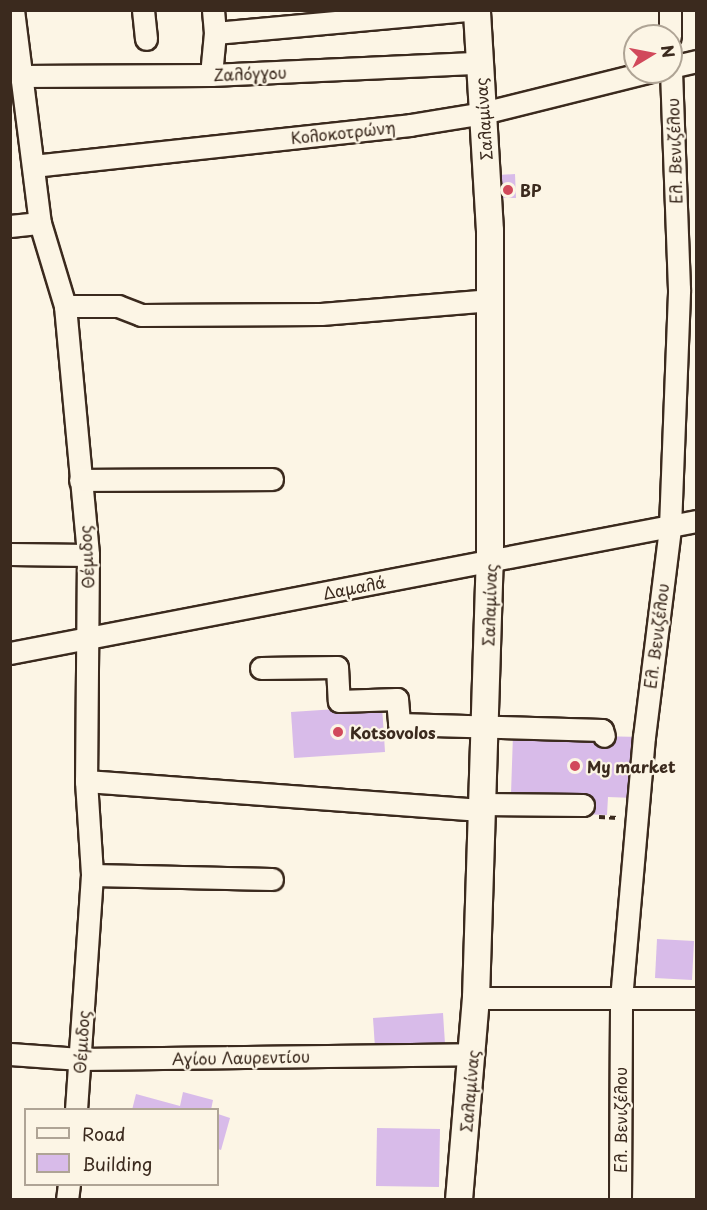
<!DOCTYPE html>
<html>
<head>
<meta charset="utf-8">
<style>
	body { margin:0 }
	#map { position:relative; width:707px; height:1210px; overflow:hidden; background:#fcf5e5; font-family:"Playpen Sans",sans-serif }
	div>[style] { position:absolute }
	.building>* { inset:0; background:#d8bbe9 }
	.path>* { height:4px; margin-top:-2px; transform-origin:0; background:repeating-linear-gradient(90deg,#3b2a1e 0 6px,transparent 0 10.5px) }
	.roads { filter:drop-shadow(2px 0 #3b2a1e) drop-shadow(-2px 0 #3b2a1e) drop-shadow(0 2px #3b2a1e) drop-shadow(0 -2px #3b2a1e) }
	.minor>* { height:21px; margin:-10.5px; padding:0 10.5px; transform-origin:10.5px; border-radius:10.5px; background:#fcf5e5 }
	.major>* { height:26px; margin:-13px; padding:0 13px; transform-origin:13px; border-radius:13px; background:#fcf5e5 }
	.dots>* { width:16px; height:16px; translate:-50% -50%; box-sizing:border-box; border:3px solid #fcf5e5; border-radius:50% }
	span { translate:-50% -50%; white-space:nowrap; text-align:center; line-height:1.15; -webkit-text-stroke:4.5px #fcf5e5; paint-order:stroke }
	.street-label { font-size:16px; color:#3b2a1e }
	.poi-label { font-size:16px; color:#3b2a1e; font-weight:700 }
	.left { translate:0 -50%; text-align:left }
	.frame { position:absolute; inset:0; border:12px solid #3b2a1e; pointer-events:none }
	.legend { position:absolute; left:24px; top:1108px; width:195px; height:78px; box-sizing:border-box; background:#fcf5e5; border:2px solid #afa495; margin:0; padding:8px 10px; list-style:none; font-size:18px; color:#3b2a1e }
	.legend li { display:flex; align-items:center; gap:12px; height:30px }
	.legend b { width:30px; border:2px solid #afa495 }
	.north { position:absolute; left:623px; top:24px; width:60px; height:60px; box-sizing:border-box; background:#fcf5e5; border:2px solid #afa495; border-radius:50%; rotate:80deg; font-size:16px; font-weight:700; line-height:24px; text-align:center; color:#3b2a1e }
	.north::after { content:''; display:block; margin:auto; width:21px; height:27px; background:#d1495b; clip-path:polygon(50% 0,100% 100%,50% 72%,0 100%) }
</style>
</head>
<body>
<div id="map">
	<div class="building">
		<i style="clip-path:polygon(515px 174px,516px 198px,499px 198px,498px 175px)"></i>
		<i style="clip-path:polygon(382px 706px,385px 752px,294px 758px,291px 712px)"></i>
		<i style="clip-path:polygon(513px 734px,640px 737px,634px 798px,608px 797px,607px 815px,582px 814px,511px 794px)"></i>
		<i style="clip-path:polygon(657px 939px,694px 941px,692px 980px,655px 978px)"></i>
		<i style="clip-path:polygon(443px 1013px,445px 1044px,375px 1048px,373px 1018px)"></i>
		<i style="clip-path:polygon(183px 1092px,213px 1100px,211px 1110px,132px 1110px,136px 1094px,180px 1106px)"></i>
		<i style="clip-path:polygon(218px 1114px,230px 1118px,221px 1150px,218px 1149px)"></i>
		<i style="clip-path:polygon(377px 1128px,440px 1129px,439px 1187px,376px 1186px)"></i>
	</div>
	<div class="path">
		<i style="left:599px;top:817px;width:19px;rotate:3deg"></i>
	</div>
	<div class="roads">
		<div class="minor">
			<i style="left:13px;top:10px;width:215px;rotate:82.8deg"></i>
			<i style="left:40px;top:223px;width:87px;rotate:73.2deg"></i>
			<i style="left:65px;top:306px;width:250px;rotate:84.7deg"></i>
			<i style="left:88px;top:555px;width:226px;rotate:90.5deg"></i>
			<i style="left:86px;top:781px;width:94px;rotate:86.3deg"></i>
			<i style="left:92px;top:875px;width:236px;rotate:93.9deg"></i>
			<i style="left:143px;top:10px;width:29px;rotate:84deg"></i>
			<i style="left:213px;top:10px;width:23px;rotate:85deg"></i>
			<i style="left:215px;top:33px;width:253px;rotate:-5.2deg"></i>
			<i style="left:670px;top:10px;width:26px;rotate:90deg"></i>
			<i style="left:671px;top:67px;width:26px;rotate:-13deg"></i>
			<i style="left:211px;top:75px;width:42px;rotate:-84.6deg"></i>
			<i style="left:20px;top:76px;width:191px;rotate:-0.3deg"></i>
			<i style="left:211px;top:75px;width:268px;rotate:-2.6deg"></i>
			<i style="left:33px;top:166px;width:379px;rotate:-6.2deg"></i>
			<i style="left:410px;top:125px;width:74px;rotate:-9.3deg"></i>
			<i style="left:483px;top:113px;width:170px;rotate:-14deg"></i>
			<i style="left:10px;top:226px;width:30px;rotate:-6deg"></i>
			<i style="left:65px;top:306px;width:53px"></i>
			<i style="left:118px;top:306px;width:25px;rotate:21deg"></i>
			<i style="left:141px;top:315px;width:180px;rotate:-0.3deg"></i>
			<i style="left:321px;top:314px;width:171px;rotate:-4.7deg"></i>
			<i style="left:80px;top:480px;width:192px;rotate:-0.3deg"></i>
			<i style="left:10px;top:554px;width:78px;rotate:0.7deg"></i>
			<i style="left:10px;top:653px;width:699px;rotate:-10.89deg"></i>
			<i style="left:261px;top:668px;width:76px;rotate:-0.8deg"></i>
			<i style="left:337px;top:667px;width:34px;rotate:87deg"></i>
			<i style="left:339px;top:701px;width:58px;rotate:-2deg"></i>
			<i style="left:397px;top:699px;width:25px;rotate:85deg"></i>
			<i style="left:399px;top:724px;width:203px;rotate:1.7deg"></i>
			<i style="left:602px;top:730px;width:6px;rotate:72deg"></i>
			<i style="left:86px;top:781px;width:396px;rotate:4.2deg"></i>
			<i style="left:481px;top:804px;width:102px;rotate:0.6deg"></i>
			<i style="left:92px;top:875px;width:180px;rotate:1.3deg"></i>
			<i style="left:476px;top:998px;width:220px"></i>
			<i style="left:10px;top:1054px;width:70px;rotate:4.1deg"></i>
			<i style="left:80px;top:1059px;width:392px;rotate:-0.7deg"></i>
			<i style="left:67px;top:1200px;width:16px;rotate:-83deg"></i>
			<i style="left:620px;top:1200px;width:201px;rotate:-89.7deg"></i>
			<i style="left:621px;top:999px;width:263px;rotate:-85deg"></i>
			<i style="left:644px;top:737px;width:212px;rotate:-82.9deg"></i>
			<i style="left:670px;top:527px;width:238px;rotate:-87.8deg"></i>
			<i style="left:679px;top:289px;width:217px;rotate:-92.1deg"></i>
		</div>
		<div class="major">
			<i style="left:459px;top:1200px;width:203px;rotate:-85.2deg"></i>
			<i style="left:476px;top:998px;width:437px;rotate:-88.2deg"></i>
			<i style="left:490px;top:561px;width:330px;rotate:-90deg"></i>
			<i style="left:490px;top:231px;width:221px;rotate:-93.4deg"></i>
		</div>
	</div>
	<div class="dots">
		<i style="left:508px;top:190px;background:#d1495b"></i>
		<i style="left:338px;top:732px;background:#d1495b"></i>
		<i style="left:575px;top:766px;background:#d1495b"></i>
	</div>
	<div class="street-label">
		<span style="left:250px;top:73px;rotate:-2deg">Ζαλόγγου</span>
		<span style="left:483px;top:119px;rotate:-94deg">Σαλαμίνας</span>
		<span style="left:343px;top:132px;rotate:-6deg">Κολοκοτρώνη</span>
		<span style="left:674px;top:151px;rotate:-92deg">Ελ. Βενιζέλου</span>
		<span style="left:86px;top:557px;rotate:-93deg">Θέμιδος</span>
		<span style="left:354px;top:587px;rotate:-11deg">Δαμαλά</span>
		<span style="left:489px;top:605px;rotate:-88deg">Σαλαμίνας</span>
		<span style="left:656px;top:636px;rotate:-83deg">Ελ. Βενιζέλου</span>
		<span style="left:81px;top:1042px;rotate:-86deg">Θέμιδος</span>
		<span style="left:241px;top:1057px;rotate:-1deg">Αγίου Λαυρεντίου</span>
		<span style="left:469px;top:1091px;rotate:-85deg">Σαλαμίνας</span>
		<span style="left:620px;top:1120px;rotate:-90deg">Ελ. Βενιζέλου</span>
	</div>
	<div class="poi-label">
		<span class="left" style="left:520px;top:190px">BP</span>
		<span class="left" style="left:350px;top:732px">Kotsovolos</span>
		<span class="left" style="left:587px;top:766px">My market</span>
	</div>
	<div class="frame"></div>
	<ul class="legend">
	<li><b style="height:8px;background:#fcf5e5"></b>Road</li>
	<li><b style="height:16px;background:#d8bbe9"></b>Building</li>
	</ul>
	<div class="north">N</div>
</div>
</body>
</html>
